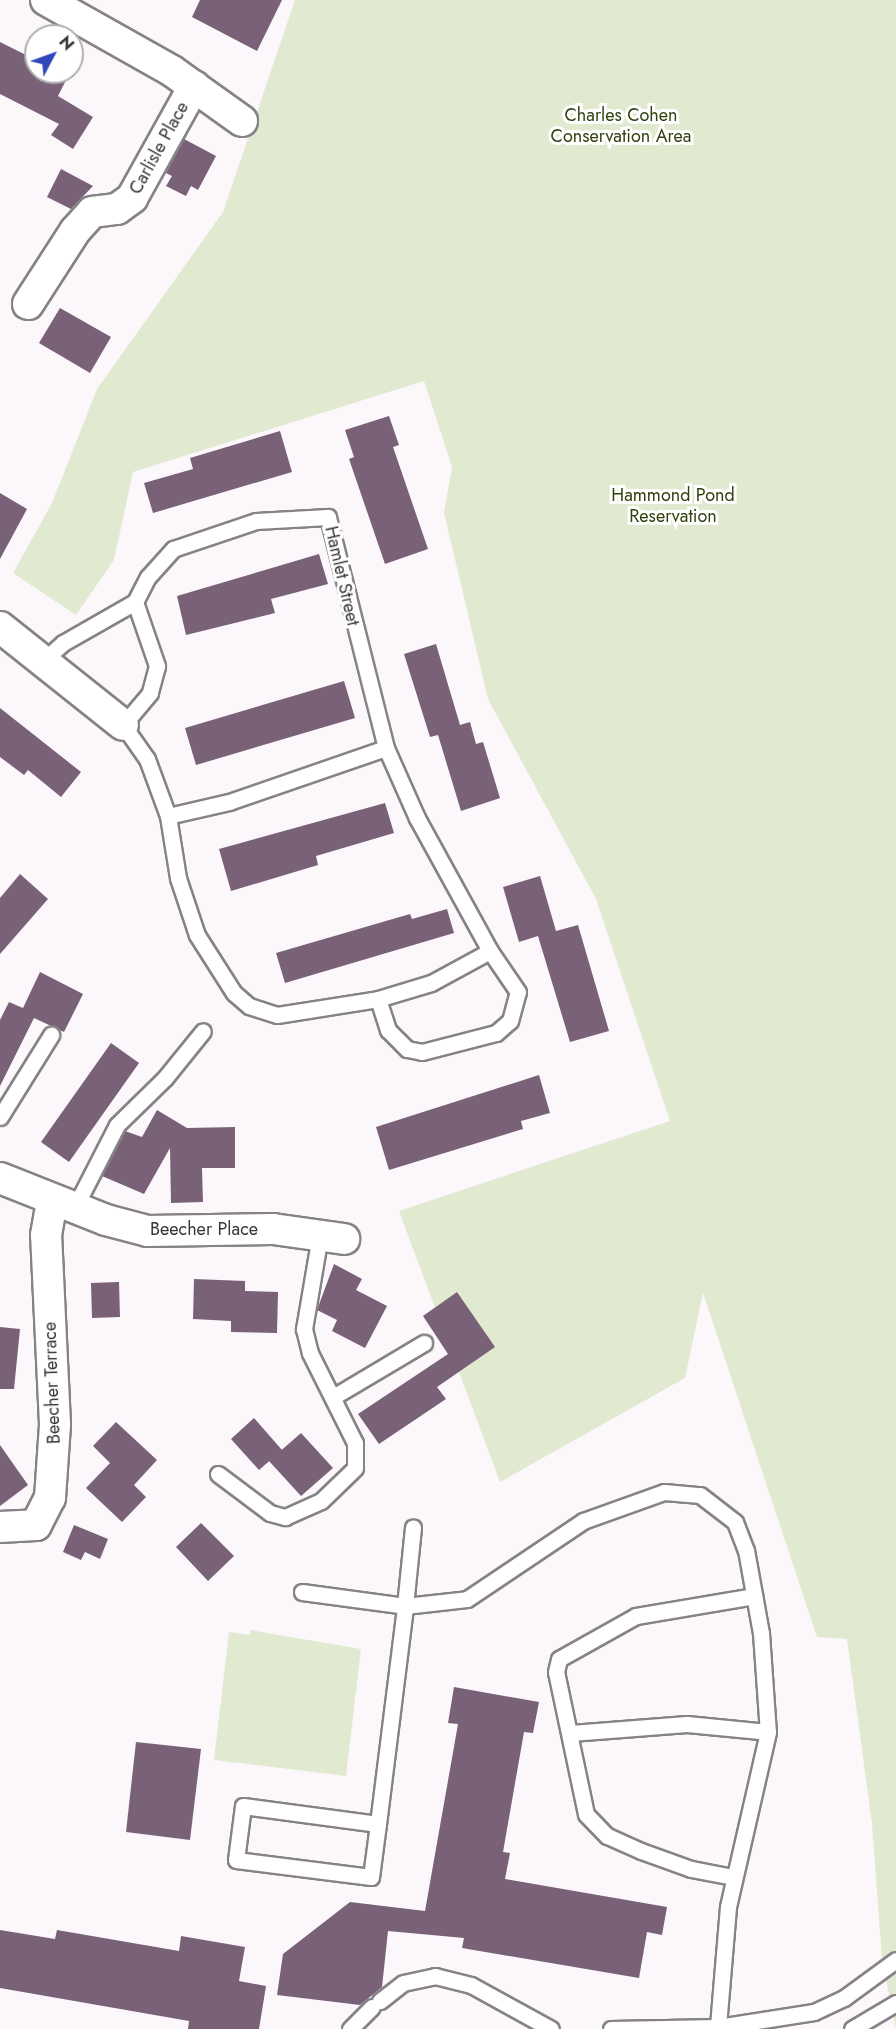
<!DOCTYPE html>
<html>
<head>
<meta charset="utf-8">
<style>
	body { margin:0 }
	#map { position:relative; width:896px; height:2029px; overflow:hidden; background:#fcf7fb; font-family:Jost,sans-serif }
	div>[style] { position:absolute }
	.green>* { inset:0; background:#e1ead1 }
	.building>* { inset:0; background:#796177 }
	.roads { filter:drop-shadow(2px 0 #868286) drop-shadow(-2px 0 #868286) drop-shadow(0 2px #868286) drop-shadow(0 -2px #868286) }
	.service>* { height:15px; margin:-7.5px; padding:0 7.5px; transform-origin:7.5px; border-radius:7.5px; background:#fff }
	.minor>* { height:30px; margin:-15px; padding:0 15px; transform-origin:15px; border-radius:15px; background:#fff }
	span { translate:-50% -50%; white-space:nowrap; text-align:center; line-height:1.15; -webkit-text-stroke:6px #fff; paint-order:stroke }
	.park-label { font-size:18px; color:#32400e }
	.street-label { font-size:18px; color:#393739 }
	.north { position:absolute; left:24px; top:24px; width:60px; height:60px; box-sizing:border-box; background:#fff; border:2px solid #b0afb0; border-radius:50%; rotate:49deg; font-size:16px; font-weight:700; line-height:24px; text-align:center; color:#393739 }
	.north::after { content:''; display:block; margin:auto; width:21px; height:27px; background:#3248ba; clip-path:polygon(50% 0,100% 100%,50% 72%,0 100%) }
</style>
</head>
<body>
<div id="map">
	<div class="green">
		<i style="clip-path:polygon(295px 0,896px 0,896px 2029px,882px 1959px,872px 1824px,847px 1639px,817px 1637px,703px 1293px,685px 1378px,500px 1482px,399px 1211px,670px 1121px,596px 899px,488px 699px,444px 513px,452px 467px,424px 381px,133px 472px,114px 560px,76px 615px,13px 573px,52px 503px,97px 389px,223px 212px)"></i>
		<i style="clip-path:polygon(250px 1630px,361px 1649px,346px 1776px,214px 1760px,229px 1632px,250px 1635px)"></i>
	</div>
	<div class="building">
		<i style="clip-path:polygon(200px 0,282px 0,257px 51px,192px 17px)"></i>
		<i style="clip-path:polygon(0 42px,36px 60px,36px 72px,70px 72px,58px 96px,93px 117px,73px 149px,51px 135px,59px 124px,0 94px)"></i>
		<i style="clip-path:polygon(184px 139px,216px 156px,198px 190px,191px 186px,186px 196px,166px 186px,172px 176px,166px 173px)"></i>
		<i style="clip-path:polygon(61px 169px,93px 186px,71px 209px,47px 197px)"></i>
		<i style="clip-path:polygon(60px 308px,111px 337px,90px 373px,39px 343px)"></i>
		<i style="clip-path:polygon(389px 416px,399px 445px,393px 447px,428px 549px,385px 564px,349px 459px,354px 457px,345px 430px)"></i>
		<i style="clip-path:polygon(280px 431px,292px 472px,153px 513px,144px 483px,193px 469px,190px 458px)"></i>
		<i style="clip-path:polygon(0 493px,27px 509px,0 559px)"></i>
		<i style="clip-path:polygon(319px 554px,328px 584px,271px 599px,275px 613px,186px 635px,177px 596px)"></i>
		<i style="clip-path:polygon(436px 644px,460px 725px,470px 722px,476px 744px,483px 742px,500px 798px,461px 811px,438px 735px,430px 737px,404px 654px)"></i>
		<i style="clip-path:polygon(344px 681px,355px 718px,196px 765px,185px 728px)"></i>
		<i style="clip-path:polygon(0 708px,81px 772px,61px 797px,28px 770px,24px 775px,0 757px)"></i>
		<i style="clip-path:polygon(385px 803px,394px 833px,316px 856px,318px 865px,231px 891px,219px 849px)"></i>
		<i style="clip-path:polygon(20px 874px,48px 899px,0 954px,0 898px)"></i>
		<i style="clip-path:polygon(540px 876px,556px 931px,578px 925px,609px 1031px,570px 1042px,538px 936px,519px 942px,503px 887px)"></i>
		<i style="clip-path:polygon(447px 909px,454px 933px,285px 983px,276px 953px,410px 914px,412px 919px)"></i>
		<i style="clip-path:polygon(40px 972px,83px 994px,64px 1032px,34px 1018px,0 1086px,0 1020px,9px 1002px,23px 1008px)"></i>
		<i style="clip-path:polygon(111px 1043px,139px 1063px,69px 1162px,41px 1142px)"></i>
		<i style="clip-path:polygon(539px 1075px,550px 1113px,521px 1121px,523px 1129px,389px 1170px,376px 1127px)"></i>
		<i style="clip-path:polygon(157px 1110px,187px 1128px,235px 1127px,235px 1168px,202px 1168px,203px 1202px,171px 1203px,170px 1148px,144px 1194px,102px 1176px,125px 1131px,142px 1137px)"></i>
		<i style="clip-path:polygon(334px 1264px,362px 1279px,356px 1290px,387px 1306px,365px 1348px,332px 1331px,337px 1320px,317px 1310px)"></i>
		<i style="clip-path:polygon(194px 1279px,245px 1281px,245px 1291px,278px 1292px,277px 1333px,231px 1332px,231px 1321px,193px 1319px)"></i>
		<i style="clip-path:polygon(119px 1282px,120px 1317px,92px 1318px,91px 1283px)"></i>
		<i style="clip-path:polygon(457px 1292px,495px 1347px,437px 1387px,446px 1399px,379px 1444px,358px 1414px,448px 1354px,423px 1316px)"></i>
		<i style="clip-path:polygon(0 1327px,20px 1329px,14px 1389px,0 1389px)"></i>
		<i style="clip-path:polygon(254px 1418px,282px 1450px,259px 1470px,231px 1439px)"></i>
		<i style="clip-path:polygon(116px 1422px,157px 1460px,134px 1485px,146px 1497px,122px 1522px,86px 1488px,110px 1463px,93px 1446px)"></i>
		<i style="clip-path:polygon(301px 1433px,333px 1468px,301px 1496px,269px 1461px)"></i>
		<i style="clip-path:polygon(0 1445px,28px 1485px,0 1506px)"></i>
		<i style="clip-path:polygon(201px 1523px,234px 1556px,208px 1581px,176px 1547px)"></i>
		<i style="clip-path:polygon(74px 1525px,108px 1539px,100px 1559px,85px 1552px,81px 1560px,63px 1552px)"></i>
		<i style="clip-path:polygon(454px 1687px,539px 1702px,533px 1733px,524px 1732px,503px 1852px,510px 1853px,505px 1879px,667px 1907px,662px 1935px,647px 1932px,639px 1978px,462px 1948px,464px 1938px,388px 1931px,382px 1987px,360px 2005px,277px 1995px,283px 1954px,350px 1902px,425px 1911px,458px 1724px,448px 1723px)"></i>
		<i style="clip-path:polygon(136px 1742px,201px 1749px,190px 1840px,126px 1832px)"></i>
		<i style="clip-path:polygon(0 1930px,55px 1939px,57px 1930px,179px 1951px,181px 1936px,245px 1947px,239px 1981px,266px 1986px,259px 2029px,188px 2029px,189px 2021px,0 1988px)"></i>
	</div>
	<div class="roads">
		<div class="service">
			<i style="left:135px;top:602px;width:68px;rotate:71deg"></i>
			<i style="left:157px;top:666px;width:28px;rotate:105deg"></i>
			<i style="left:150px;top:693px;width:42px;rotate:130.2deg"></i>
			<i style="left:123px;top:725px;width:42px;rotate:54.8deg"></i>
			<i style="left:147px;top:759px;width:61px;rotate:69.8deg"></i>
			<i style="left:168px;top:816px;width:63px;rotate:80.8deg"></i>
			<i style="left:178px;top:878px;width:60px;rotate:71.6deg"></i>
			<i style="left:197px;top:935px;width:69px;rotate:57.5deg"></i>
			<i style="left:234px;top:993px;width:20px;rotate:41deg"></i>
			<i style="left:249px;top:1006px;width:29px;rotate:18deg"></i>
			<i style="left:277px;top:1015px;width:102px;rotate:-9deg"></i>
			<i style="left:378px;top:999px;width:33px;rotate:72deg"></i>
			<i style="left:388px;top:1030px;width:27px;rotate:45deg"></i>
			<i style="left:407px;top:1049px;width:15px;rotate:11deg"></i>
			<i style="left:422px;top:1052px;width:76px;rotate:-14.4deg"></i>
			<i style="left:496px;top:1033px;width:18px;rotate:-41deg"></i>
			<i style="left:510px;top:1021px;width:30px;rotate:-75deg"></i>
			<i style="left:518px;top:992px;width:50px;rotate:-124.3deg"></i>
			<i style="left:490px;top:951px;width:67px;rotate:151.5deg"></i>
			<i style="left:431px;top:983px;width:55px;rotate:163.2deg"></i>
			<i style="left:43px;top:661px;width:27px;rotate:-42deg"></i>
			<i style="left:63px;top:643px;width:83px;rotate:-29.7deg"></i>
			<i style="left:135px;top:602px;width:28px;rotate:-63deg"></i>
			<i style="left:148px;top:577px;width:38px;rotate:-48deg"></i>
			<i style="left:173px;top:549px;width:88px;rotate:-18.6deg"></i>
			<i style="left:256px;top:521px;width:72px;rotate:-3.2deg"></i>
			<i style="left:328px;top:517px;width:238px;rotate:75.9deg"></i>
			<i style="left:168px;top:816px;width:63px;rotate:-12.9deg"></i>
			<i style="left:229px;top:802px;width:166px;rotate:-19deg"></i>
			<i style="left:386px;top:748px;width:77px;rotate:66.1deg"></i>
			<i style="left:417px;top:818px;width:152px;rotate:61.2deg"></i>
			<i style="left:0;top:1117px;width:97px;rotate:-58.1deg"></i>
			<i style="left:74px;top:1209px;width:94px;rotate:-62.9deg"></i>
			<i style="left:117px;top:1125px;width:67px;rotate:-44.4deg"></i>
			<i style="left:165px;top:1078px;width:60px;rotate:-51deg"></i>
			<i style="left:333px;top:1397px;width:106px;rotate:-30.7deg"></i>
			<i style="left:218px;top:1474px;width:65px;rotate:36.9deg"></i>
			<i style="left:270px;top:1513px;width:16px;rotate:15deg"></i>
			<i style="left:285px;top:1517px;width:39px;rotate:-24deg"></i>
			<i style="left:321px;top:1501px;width:47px;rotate:-44.1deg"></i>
			<i style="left:355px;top:1468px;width:25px;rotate:-90deg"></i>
			<i style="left:355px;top:1443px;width:101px;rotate:-116.6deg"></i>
			<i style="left:310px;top:1353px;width:25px;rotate:-104deg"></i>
			<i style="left:304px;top:1329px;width:95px;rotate:-80.3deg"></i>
			<i style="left:302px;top:1592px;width:104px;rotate:7.7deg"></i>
			<i style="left:405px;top:1606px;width:62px;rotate:-6.4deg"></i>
			<i style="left:467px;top:1599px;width:140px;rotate:-33.9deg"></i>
			<i style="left:583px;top:1521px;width:86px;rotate:-19.7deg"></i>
			<i style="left:664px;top:1492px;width:36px;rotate:5deg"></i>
			<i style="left:700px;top:1495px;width:44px;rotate:37.6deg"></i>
			<i style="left:735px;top:1522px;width:30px;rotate:69deg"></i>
			<i style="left:746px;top:1550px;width:84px;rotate:79.8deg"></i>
			<i style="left:761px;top:1633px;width:99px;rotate:86deg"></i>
			<i style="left:768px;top:1732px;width:180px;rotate:102.9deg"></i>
			<i style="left:728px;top:1907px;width:120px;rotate:94.8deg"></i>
			<i style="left:718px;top:2027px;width:107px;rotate:178.9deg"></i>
			<i style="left:571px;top:1733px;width:116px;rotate:-4.4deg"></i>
			<i style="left:687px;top:1724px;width:81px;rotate:5.6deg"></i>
			<i style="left:378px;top:1824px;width:136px;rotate:-172.4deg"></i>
			<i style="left:243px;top:1806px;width:54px;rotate:97.4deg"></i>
			<i style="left:236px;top:1860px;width:136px;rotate:7.2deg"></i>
			<i style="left:371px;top:1877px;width:53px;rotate:-82.5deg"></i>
			<i style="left:378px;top:1824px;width:220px;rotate:-82.9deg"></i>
			<i style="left:405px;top:1606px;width:79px;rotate:-84.2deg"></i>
			<i style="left:733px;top:1877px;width:43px;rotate:-169.2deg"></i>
			<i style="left:691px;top:1869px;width:53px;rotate:-160.2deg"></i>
			<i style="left:641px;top:1851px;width:37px;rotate:-156deg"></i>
			<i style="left:607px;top:1836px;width:30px;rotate:-134deg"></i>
			<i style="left:586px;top:1814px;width:145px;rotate:-101.9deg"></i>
			<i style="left:556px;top:1672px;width:13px;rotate:-77deg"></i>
			<i style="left:559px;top:1659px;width:88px;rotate:-29.2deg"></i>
			<i style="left:636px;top:1616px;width:120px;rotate:-9.6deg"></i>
			<i style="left:380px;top:2001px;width:29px;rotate:-38deg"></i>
			<i style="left:403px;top:1983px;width:33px;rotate:-12deg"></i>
			<i style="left:435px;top:1976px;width:37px;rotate:14deg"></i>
			<i style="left:471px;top:1985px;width:91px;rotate:28.8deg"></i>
			<i style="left:718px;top:2027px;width:97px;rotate:-8.9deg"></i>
			<i style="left:814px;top:2012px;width:33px;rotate:-25deg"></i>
			<i style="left:844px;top:1998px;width:64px;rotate:-36.2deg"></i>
			<i style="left:350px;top:2029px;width:31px;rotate:-45deg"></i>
			<i style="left:852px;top:2029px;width:51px;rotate:-30.6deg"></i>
		</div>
		<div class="minor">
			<i style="left:46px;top:0;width:145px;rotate:29.4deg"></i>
			<i style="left:172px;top:71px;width:86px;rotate:35.5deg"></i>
			<i style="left:28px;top:304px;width:87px;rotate:-57.2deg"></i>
			<i style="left:75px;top:231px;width:25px;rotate:-48deg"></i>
			<i style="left:92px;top:212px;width:25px;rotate:-7deg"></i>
			<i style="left:117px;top:209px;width:19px;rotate:-36deg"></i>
			<i style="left:132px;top:198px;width:128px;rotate:-61deg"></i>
			<i style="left:0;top:627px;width:157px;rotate:38.5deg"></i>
			<i style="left:0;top:1178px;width:114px;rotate:21.6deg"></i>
			<i style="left:106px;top:1220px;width:43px;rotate:14.7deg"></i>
			<i style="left:148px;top:1231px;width:125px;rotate:-0.9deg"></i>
			<i style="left:273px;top:1229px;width:72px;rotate:8deg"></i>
			<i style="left:0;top:1527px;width:36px;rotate:-3deg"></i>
			<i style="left:36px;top:1525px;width:30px;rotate:-63deg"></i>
			<i style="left:50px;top:1498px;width:74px;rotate:-86.1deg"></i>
			<i style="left:55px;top:1424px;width:189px;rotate:-92.7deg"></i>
			<i style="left:46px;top:1235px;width:35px;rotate:-80deg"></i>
		</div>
	</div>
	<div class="park-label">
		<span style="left:621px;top:126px">Charles Cohen<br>Conservation Area</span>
		<span style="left:673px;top:506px">Hammond Pond<br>Reservation</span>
	</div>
	<div class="street-label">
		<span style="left:159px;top:148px;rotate:-61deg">Carlisle Place</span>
		<span style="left:342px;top:576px;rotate:77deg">Hamlet Street</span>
		<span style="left:204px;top:1229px">Beecher Place</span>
		<span style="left:52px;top:1383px;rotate:-92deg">Beecher Terrace</span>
	</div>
	<div class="north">N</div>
</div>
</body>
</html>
